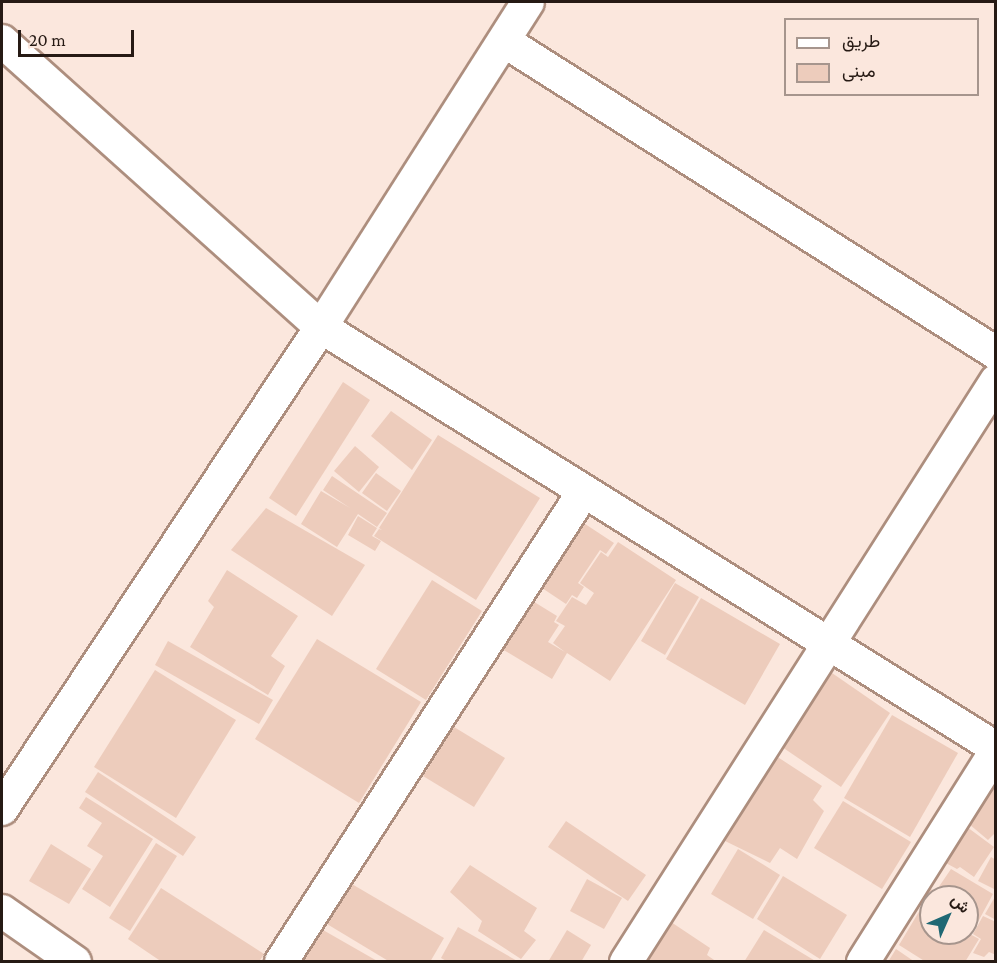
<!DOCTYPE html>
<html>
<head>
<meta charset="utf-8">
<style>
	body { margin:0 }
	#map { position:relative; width:997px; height:963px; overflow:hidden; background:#fbe7dd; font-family:"Crimson Pro",Vazirmatn,serif }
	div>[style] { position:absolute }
	.building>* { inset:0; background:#edccbc }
	.roads { filter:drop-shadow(2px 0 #ad8e7e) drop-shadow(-2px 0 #ad8e7e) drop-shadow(0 2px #ad8e7e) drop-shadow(0 -2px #ad8e7e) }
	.minor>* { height:32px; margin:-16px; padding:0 16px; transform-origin:16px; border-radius:16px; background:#fff }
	span { translate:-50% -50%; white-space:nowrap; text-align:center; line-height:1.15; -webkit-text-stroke:6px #fbe7dd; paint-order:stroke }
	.frame { position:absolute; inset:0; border:3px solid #261a14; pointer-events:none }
	.legend { position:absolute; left:784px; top:18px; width:195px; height:78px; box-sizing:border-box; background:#fbe7dd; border:2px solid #a6958d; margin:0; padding:8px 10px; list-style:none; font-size:18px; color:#261a14 }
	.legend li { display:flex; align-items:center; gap:12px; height:30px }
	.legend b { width:30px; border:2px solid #a6958d }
	.north { position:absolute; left:919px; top:885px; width:60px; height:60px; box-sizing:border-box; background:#fbe7dd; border:2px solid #a6958d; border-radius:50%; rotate:45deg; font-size:16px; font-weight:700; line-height:24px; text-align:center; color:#261a14 }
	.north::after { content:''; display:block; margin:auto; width:21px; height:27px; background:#1f6874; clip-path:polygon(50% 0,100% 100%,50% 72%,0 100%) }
	.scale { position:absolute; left:18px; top:30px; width:116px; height:27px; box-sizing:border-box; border:3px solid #261a14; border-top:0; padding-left:8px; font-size:18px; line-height:21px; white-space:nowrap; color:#261a14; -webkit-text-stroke:4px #fbe7dd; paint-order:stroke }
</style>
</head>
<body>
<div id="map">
	<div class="building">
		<i style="clip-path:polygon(343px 382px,370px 400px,296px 516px,269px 498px)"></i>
		<i style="clip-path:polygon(391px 411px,432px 440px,412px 470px,371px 436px)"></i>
		<i style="clip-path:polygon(438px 435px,540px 498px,476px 600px,374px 536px,379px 529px,382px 530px,379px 528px)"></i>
		<i style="clip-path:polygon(355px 446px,379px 467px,359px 492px,334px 471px)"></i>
		<i style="clip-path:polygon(376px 473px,401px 491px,387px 511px,362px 493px)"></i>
		<i style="clip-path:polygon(332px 476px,387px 513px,377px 527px,358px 514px,337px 547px,301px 524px,321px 491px,350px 508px,323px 490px)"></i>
		<i style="clip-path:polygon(266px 508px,365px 565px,332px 616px,231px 550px)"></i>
		<i style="clip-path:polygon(358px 516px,377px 528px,372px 536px,381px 541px,375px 551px,348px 535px)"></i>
		<i style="clip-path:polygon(579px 520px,614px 543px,606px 554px,600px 550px,578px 583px,584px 587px,577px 598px,572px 595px,566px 604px,536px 584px)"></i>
		<i style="clip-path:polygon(618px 542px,676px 580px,610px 681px,567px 653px,552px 679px,502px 649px,531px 600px,557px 616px,554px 622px,559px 625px,548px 642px,565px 652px,553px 643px,565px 626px,556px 621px,572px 597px,586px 605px,594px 593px,580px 583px,601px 552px,608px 557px)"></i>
		<i style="clip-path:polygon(227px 570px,298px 616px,271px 656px,285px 666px,268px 695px,190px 647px,214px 607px,208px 601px)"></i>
		<i style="clip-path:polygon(432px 580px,482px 611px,426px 700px,376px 669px)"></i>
		<i style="clip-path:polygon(675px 583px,699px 597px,665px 655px,641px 641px)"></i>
		<i style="clip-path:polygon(701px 598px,780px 644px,745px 705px,666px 659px)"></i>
		<i style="clip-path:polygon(317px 639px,421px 702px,359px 803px,255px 739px)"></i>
		<i style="clip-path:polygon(168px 641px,273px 700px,259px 724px,155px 665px)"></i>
		<i style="clip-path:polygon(155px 670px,236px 720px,176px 818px,94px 767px)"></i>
		<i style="clip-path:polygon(832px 673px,890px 713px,841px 787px,782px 747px)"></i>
		<i style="clip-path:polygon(892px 715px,958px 753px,910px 837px,844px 798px)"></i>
		<i style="clip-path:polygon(454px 727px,505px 758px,474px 807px,423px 776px)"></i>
		<i style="clip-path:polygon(773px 754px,822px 786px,813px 800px,824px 811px,797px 859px,780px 848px,770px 863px,723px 840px)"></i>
		<i style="clip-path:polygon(98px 772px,196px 837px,183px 856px,85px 792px)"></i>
		<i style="clip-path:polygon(996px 785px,996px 832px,988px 840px,969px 824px)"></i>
		<i style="clip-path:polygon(86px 797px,153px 839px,110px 907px,82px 889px,103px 856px,87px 846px,102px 823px,79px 808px)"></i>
		<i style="clip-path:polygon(843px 801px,911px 842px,882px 889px,814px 848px)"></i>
		<i style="clip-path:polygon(566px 821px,646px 875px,628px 901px,548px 847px)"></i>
		<i style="clip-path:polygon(967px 827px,994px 847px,974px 877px,960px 867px,957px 869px,944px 862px)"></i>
		<i style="clip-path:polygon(156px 843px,177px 856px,130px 931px,109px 918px)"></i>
		<i style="clip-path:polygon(51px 844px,91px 869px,69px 904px,29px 881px)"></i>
		<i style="clip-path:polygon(738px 849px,780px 875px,753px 919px,711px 894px)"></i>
		<i style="clip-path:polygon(991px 857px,996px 860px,996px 890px,978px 881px)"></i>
		<i style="clip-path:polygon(470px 865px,537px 908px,524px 931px,536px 940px,521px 959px,478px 931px,482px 921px,450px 892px)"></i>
		<i style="clip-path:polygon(951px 869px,993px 894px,972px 933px,967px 930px,967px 897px,931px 897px,931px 909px,920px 902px,927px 888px,936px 891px)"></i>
		<i style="clip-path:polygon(783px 876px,847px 915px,820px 959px,757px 919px)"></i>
		<i style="clip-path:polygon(587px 879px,622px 898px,604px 929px,570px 911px)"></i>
		<i style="clip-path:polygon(345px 880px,444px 938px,430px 962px,390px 962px,322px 921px)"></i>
		<i style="clip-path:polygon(161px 888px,264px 954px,259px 962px,162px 962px,128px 939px)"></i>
		<i style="clip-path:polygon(996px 895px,996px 920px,985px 914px)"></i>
		<i style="clip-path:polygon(920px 910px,928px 914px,931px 910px,931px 933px,968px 933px,979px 939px,965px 962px,926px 962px,899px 945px)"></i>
		<i style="clip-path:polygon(983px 916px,996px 922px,996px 955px,989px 952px,984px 957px,973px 953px,981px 939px,973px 934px)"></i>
		<i style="clip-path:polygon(671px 922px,710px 948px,707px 955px,717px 962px,646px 962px)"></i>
		<i style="clip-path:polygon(316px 926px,379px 962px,296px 962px)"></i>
		<i style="clip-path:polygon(458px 927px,519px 962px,448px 962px,441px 958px)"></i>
		<i style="clip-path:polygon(567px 930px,591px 945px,581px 962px,548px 962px)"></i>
		<i style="clip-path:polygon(764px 930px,817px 962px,744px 962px)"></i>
		<i style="clip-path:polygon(896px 949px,915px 962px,888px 962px)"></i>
	</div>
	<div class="roads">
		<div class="minor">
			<i style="left:2px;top:41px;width:428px;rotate:41.9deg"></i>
			<i style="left:321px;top:327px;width:796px;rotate:31.95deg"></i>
			<i style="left:504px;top:41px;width:583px;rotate:32.38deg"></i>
			<i style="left:2px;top:809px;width:578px;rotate:-56.5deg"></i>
			<i style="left:321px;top:327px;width:385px;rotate:-57.5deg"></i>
			<i style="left:2px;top:911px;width:89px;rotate:34.9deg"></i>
			<i style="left:281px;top:962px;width:560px;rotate:-57.25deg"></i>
			<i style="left:626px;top:962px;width:689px;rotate:-57.51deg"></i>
			<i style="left:863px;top:962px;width:249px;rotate:-57.8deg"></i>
		</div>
	</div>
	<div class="frame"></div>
	<ul class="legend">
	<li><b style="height:8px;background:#fff"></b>طريق</li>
	<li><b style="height:16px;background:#edccbc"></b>مبنى</li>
	</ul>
	<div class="north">ش</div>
	<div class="scale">20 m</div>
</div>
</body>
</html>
